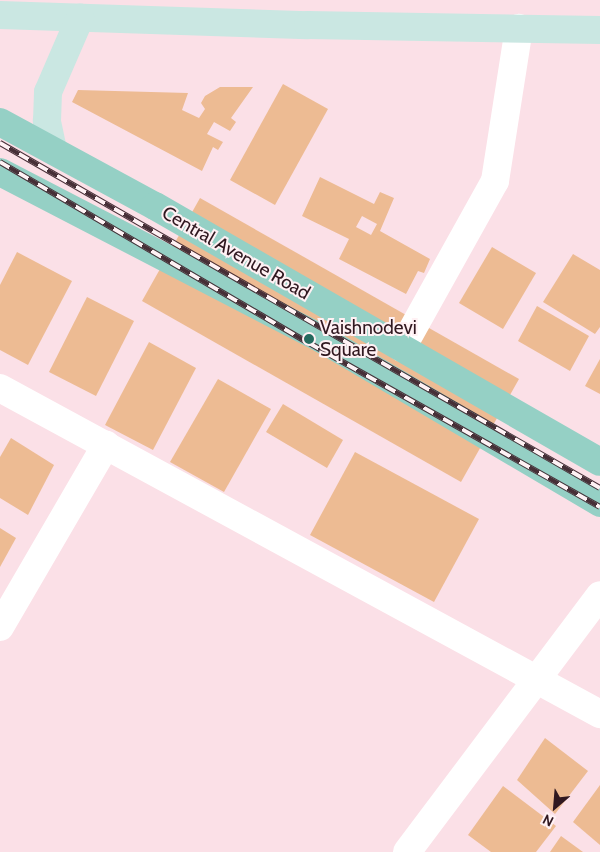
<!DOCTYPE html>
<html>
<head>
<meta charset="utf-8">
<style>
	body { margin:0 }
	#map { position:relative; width:600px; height:852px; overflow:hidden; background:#fbe0e7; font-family:Cabin,sans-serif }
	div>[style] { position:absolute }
	.building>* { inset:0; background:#edbb93 }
	.street>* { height:28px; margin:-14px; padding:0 14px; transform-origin:14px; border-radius:14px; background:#fff }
	.secondary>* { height:28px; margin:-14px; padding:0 14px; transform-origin:14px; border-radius:14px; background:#cae7e2 }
	.primary>* { height:28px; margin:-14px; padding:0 14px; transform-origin:14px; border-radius:14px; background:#95d0c5 }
	.rail>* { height:5.5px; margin-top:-2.75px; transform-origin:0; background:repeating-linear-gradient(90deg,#fff1f4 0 11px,#472f37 0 22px); box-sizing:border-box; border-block:1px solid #472f37 }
	.dots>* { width:14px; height:14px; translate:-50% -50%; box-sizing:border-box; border:2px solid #fff1f4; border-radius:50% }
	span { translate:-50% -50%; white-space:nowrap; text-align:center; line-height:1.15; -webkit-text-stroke:4px #fff1f4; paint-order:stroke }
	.street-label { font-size:19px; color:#301820 }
	.poi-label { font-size:19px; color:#301820 }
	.left { translate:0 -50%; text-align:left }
	.north { position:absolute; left:530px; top:782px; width:50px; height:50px; -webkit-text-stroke:4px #fff1f4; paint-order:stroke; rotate:207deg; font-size:14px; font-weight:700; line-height:20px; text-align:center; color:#301820 }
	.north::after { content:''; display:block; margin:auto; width:18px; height:22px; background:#301820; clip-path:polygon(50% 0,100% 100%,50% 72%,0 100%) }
</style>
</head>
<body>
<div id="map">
	<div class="building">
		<i style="clip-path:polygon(283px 84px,328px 109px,275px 205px,230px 180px)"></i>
		<i style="clip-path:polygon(220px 87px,253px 87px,231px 118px,236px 122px,230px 131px,214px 122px,207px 134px,223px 142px,218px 150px,213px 147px,202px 171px,72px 102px,78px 90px,188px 93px,182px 110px,199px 118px,205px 109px,201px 103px,205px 96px)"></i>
		<i style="clip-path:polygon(evenodd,320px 177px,374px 204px,380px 192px,394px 198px,380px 231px,430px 259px,424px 273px,418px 271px,406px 294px,339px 259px,349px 239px,302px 216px,320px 177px,362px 216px,377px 224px,371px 235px,356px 227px,362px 216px)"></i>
		<i style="clip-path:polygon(200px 198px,519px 379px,461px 482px,142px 301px)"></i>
		<i style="clip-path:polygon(492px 247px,536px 273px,503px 329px,459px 303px)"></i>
		<i style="clip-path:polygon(17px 252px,72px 281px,28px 365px,0 350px,0 285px)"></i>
		<i style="clip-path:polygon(573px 254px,600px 270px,600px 327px,595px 334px,543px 302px)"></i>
		<i style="clip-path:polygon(87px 297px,134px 321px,96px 396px,49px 372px)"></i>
		<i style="clip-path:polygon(537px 306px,589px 336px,570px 371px,518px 341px)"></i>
		<i style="clip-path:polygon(149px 342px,196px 368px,153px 450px,105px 425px)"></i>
		<i style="clip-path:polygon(600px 359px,600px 394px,585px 386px)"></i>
		<i style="clip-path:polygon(218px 379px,271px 409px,224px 492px,170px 462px)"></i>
		<i style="clip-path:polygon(283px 404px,343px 440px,327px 468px,266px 432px)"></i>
		<i style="clip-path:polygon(11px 438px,54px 465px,28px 515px,0 498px,0 457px)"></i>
		<i style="clip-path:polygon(355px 452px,479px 519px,434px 602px,310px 535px)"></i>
		<i style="clip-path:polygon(0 528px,16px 538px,0 567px)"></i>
		<i style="clip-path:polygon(545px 738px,588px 771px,555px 814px,517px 780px)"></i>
		<i style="clip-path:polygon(600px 785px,600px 845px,573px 822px)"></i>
		<i style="clip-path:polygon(503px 786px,556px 826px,536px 852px,491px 852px,468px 835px)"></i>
		<i style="clip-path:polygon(561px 836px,583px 852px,550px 852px)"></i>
	</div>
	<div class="street">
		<i style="left:402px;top:348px;width:191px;rotate:-60.9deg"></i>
		<i style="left:495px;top:181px;width:155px;rotate:-81.1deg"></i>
		<i style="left:0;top:388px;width:683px;rotate:28.52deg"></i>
		<i style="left:0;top:627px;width:211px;rotate:-59.8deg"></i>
		<i style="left:407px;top:852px;width:321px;rotate:-53.1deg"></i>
	</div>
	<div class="secondary">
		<i style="left:0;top:15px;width:308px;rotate:1.9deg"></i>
		<i style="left:308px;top:25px;width:292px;rotate:1deg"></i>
		<i style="left:53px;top:150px;width:30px;rotate:-102deg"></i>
		<i style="left:47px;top:121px;width:29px;rotate:-88deg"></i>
		<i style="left:48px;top:92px;width:81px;rotate:-66.6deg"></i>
	</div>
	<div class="primary">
		<i style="left:0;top:122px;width:176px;rotate:28.5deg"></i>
		<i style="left:155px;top:206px;width:513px;rotate:29.91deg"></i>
		<i style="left:0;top:172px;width:363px;rotate:27.4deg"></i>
		<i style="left:322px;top:339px;width:323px;rotate:30.5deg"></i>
	</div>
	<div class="rail">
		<i style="left:0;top:143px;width:692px;rotate:29.9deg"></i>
		<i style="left:0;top:162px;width:358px;rotate:30.4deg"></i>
		<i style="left:309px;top:343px;width:334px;rotate:29.4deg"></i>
	</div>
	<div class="dots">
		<i style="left:309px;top:339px;background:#246a5e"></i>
	</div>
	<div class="street-label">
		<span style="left:236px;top:253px;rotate:30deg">Central Avenue Road</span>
	</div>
	<div class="poi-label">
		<span class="left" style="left:320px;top:339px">Vaishnodevi<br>Square</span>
	</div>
	<div class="north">N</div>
</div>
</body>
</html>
